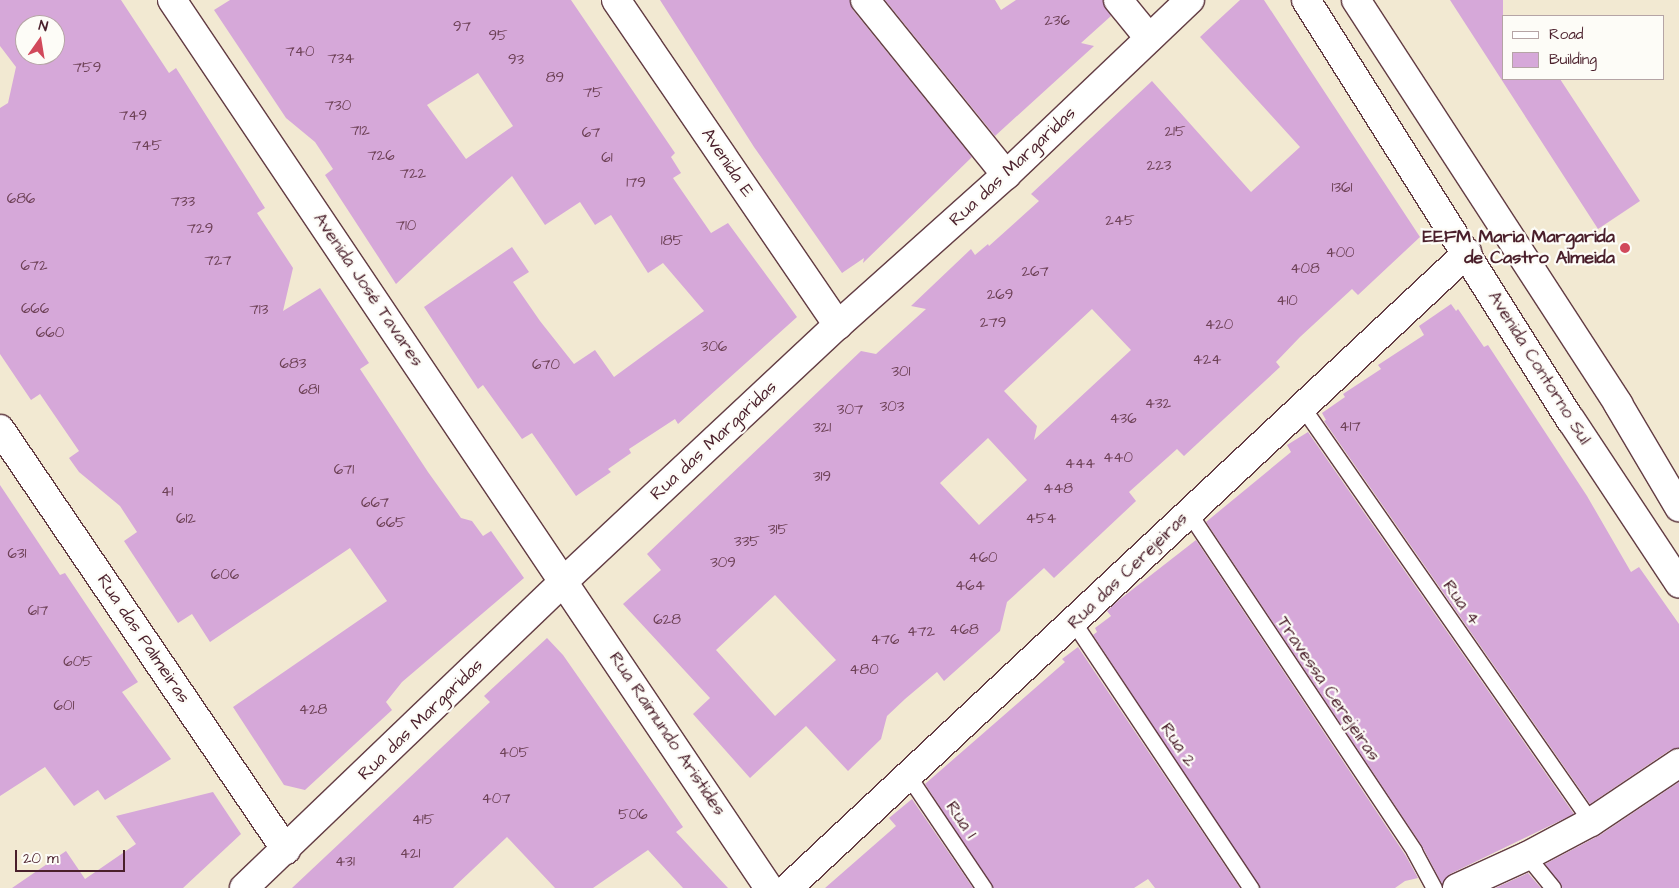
<!DOCTYPE html>
<html>
<head>
<meta charset="utf-8">
<style>
	body { margin:0 }
	#map { position:relative; width:1679px; height:888px; overflow:hidden; background:#f2e9d2; font-family:"Architects Daughter",sans-serif }
	div>[style] { position:absolute }
	.building>* { inset:0; background:#d6a8d9 }
	.roads { filter:drop-shadow(1px 0 #633d44) drop-shadow(-1px 0 #633d44) drop-shadow(0 1px #633d44) drop-shadow(0 -1px #633d44) }
	.lane>* { height:15px; margin:-7.5px; padding:0 7.5px; transform-origin:7.5px; border-radius:7.5px; background:#fff }
	.street>* { height:28px; margin:-14px; padding:0 14px; transform-origin:14px; border-radius:14px; background:#fff }
	.dots>* { width:14px; height:14px; translate:-50% -50%; box-sizing:border-box; border:2px solid #fdfcf7; border-radius:50% }
	span { translate:-50% -50%; white-space:nowrap; text-align:center; line-height:1.15; -webkit-text-stroke:4.5px #fdfcf7; paint-order:stroke }
	.number-label { font-size:15px; color:#6d4156 }
	.number-label span { -webkit-text-stroke-width:0 }
	.street-label { font-size:18px; color:#4a1f2b }
	.poi-label { font-size:18px; color:#4a1f2b; font-weight:700 }
	.right { translate:-100% -50%; text-align:right }
	.legend { position:absolute; left:1502px; top:15px; width:162px; height:65px; box-sizing:border-box; background:#fdfcf7; border:1px solid #b5a4a5; margin:0; padding:6px 9px; list-style:none; font-size:15px; color:#4a1f2b }
	.legend li { display:flex; align-items:center; gap:10px; height:25px }
	.legend b { width:25px; border:1px solid #b5a4a5 }
	.north { position:absolute; left:15px; top:15px; width:50px; height:50px; box-sizing:border-box; background:#fdfcf7; border:1px solid #b5a4a5; border-radius:50%; rotate:13deg; font-size:14px; font-weight:700; line-height:20px; text-align:center; color:#4a1f2b }
	.north::after { content:''; display:block; margin:auto; width:18px; height:22px; background:#d1495b; clip-path:polygon(50% 0,100% 100%,50% 72%,0 100%) }
	.scale { position:absolute; left:15px; top:850px; width:110px; height:22px; box-sizing:border-box; border:2px solid #4a1f2b; border-top:0; padding-left:6px; font-size:15px; line-height:18px; white-space:nowrap; color:#4a1f2b; -webkit-text-stroke:4px #fdfcf7; paint-order:stroke }
</style>
</head>
<body>
<div id="map">
	<div class="building">
		<i style="clip-path:polygon(evenodd,0 0,121px 0,169px 73px,176px 68px,265px 208px,257px 213px,293px 268px,283px 311px,320px 288px,369px 363px,360px 369px,428px 472px,461px 518px,472px 521px,483px 536px,491px 531px,524px 578px,402px 682px,386px 702px,392px 710px,305px 790px,284px 785px,233px 707px,387px 601px,350px 548px,210px 642px,192px 614px,178px 623px,124px 541px,137px 532px,120px 506px,79px 472px,69px 458px,79px 451px,40px 394px,31px 400px,0 354px,0 108px,8px 103px,16px 67px,0 46px,0 0,25px 25px,55px 25px,55px 55px,25px 55px,25px 25px)"></i>
		<i style="clip-path:polygon(evenodd,230px 0,571px 0,675px 153px,671px 157px,681px 173px,673px 178px,711px 233px,728px 223px,797px 317px,678px 424px,675px 419px,629px 449px,631px 453px,608px 469px,611px 472px,576px 496px,532px 433px,522px 439px,483px 385px,478px 389px,424px 307px,512px 247px,529px 272px,513px 282px,540px 321px,574px 364px,595px 350px,614px 377px,704px 311px,663px 263px,648px 273px,611px 215px,595px 225px,580px 202px,545px 225px,512px 176px,396px 284px,325px 175px,333px 169px,315px 142px,286px 118px,214px 10px,230px 0,478px 73px,513px 126px,466px 159px,427px 105px,478px 73px)"></i>
		<i style="clip-path:polygon(660px 0,850px 0,853px 10px,972px 157px,863px 263px,864px 258px,842px 273px,754px 147px)"></i>
		<i style="clip-path:polygon(885px 0,995px 0,1001px 10px,1016px 0,1103px 0,1111px 16px,1081px 43px,1094px 46px,995px 136px)"></i>
		<i style="clip-path:polygon(evenodd,1240px 0,1264px 0,1420px 237px,1358px 295px,1352px 289px,1300px 337px,1276px 362px,1280px 367px,1184px 456px,1177px 449px,1129px 492px,1136px 501px,1054px 578px,1044px 568px,1007px 602px,1000px 631px,944px 681px,937px 672px,905px 699px,887px 716px,881px 739px,848px 771px,806px 726px,750px 778px,693px 714px,710px 698px,623px 604px,661px 570px,647px 554px,861px 351px,876px 354px,926px 309px,911px 306px,971px 249px,975px 255px,988px 244px,989px 246px,1039px 201px,1031px 194px,1152px 81px,1251px 192px,1300px 147px,1200px 37px,1240px 0,1092px 309px,1131px 350px,1034px 440px,1037px 426px,1004px 391px,1092px 309px,1240px 0,988px 438px,1027px 480px,979px 525px,940px 483px,988px 438px,1240px 0,775px 595px,836px 660px,775px 716px,716px 650px,775px 595px)"></i>
		<i style="clip-path:polygon(1450px 0,1503px 0,1503px 79px,1560px 79px,1640px 201px,1598px 229px)"></i>
		<i style="clip-path:polygon(1451px 304px,1456px 311px,1458px 309px,1484px 347px,1488px 345px,1587px 496px,1631px 572px,1639px 567px,1679px 624px,1679px 748px,1670px 750px,1590px 804px,1324px 421px,1326px 420px,1322px 413px,1345px 397px,1343px 394px,1381px 369px,1378px 365px,1424px 335px,1419px 326px)"></i>
		<i style="clip-path:polygon(1308px 432px,1574px 814px,1450px 874px,1442px 884px,1422px 846px,1206px 522px,1291px 452px,1287px 445px)"></i>
		<i style="clip-path:polygon(0 485px,60px 575px,65px 573px,138px 682px,122px 692px,171px 759px,105px 800px,98px 790px,74px 806px,45px 767px,0 796px)"></i>
		<i style="clip-path:polygon(1196px 540px,1406px 856px,1418px 878px,1405px 881px,1395px 888px,1260px 888px,1093px 635px,1097px 632px,1095px 628px,1111px 616px,1107px 611px,1119px 600px)"></i>
		<i style="clip-path:polygon(547px 638px,563px 655px,683px 827px,676px 832px,728px 888px,683px 888px,648px 850px,593px 888px,555px 888px,507px 837px,453px 888px,292px 888px,490px 702px,484px 696px)"></i>
		<i style="clip-path:polygon(1078px 647px,1240px 888px,1155px 888px,1148px 879px,1134px 888px,993px 888px,925px 784px,1065px 662px,1062px 659px)"></i>
		<i style="clip-path:polygon(1679px 782px,1679px 888px,1562px 888px,1545px 864px,1600px 835px)"></i>
		<i style="clip-path:polygon(213px 792px,241px 834px,183px 888px,12px 888px,66px 851px,85px 879px,136px 844px,116px 816px)"></i>
		<i style="clip-path:polygon(912px 799px,973px 888px,825px 888px,896px 826px,889px 818px)"></i>
		<i style="clip-path:polygon(1528px 873px,1541px 888px,1495px 888px)"></i>
	</div>
	<div class="roads">
		<div class="lane">
			<i style="left:1301px;top:405px;width:508px;rotate:55.18deg"></i>
			<i style="left:1189px;top:513px;width:406px;rotate:56.3deg"></i>
			<i style="left:1414px;top:851px;width:42px;rotate:61.6deg"></i>
			<i style="left:1074px;top:623px;width:319px;rotate:56.3deg"></i>
			<i style="left:907px;top:774px;width:138px;rotate:56deg"></i>
			<i style="left:1527px;top:856px;width:41px;rotate:50.9deg"></i>
		</div>
		<div class="street">
			<i style="left:172px;top:0;width:1070px;rotate:56.09deg"></i>
			<i style="left:616px;top:0;width:394px;rotate:55.7deg"></i>
			<i style="left:865px;top:0;width:225px;rotate:51.1deg"></i>
			<i style="left:1118px;top:0;width:49px;rotate:50.8deg"></i>
			<i style="left:1306px;top:0;width:497px;rotate:57.8deg"></i>
			<i style="left:1571px;top:420px;width:196px;rotate:56.5deg"></i>
			<i style="left:1356px;top:0;width:482px;rotate:57deg"></i>
			<i style="left:1618px;top:404px;width:120px;rotate:59.4deg"></i>
			<i style="left:0;top:429px;width:509px;rotate:55.81deg"></i>
			<i style="left:244px;top:888px;width:443px;rotate:-43.8deg"></i>
			<i style="left:564px;top:581px;width:375px;rotate:-43.1deg"></i>
			<i style="left:838px;top:325px;width:225px;rotate:-41.8deg"></i>
			<i style="left:1006px;top:175px;width:254px;rotate:-43.6deg"></i>
			<i style="left:788px;top:888px;width:930px;rotate:-43.08deg"></i>
			<i style="left:1457px;top:888px;width:77px;rotate:-24.6deg"></i>
			<i style="left:1527px;top:856px;width:72px;rotate:-28deg"></i>
			<i style="left:1591px;top:822px;width:106px;rotate:-33.8deg"></i>
		</div>
	</div>
	<div class="dots">
		<i style="left:1625px;top:248px;background:#d1495b"></i>
	</div>
	<div class="number-label">
		<span style="left:1057px;top:21px">236</span>
		<span style="left:462px;top:27px">97</span>
		<span style="left:498px;top:36px">95</span>
		<span style="left:300px;top:52px">740</span>
		<span style="left:341px;top:59px">734</span>
		<span style="left:516px;top:60px">93</span>
		<span style="left:87px;top:68px">759</span>
		<span style="left:555px;top:78px">89</span>
		<span style="left:593px;top:93px">75</span>
		<span style="left:338px;top:106px">730</span>
		<span style="left:133px;top:116px">749</span>
		<span style="left:360px;top:131px">712</span>
		<span style="left:1175px;top:132px">215</span>
		<span style="left:591px;top:133px">67</span>
		<span style="left:147px;top:146px">745</span>
		<span style="left:381px;top:156px">726</span>
		<span style="left:607px;top:158px">61</span>
		<span style="left:1159px;top:166px">223</span>
		<span style="left:413px;top:174px">722</span>
		<span style="left:636px;top:183px">179</span>
		<span style="left:1342px;top:188px">1361</span>
		<span style="left:21px;top:199px">686</span>
		<span style="left:183px;top:202px">733</span>
		<span style="left:1120px;top:221px">245</span>
		<span style="left:406px;top:226px">710</span>
		<span style="left:200px;top:229px">729</span>
		<span style="left:672px;top:241px">185</span>
		<span style="left:1340px;top:253px">400</span>
		<span style="left:218px;top:261px">727</span>
		<span style="left:34px;top:266px">672</span>
		<span style="left:1305px;top:269px">408</span>
		<span style="left:1035px;top:272px">267</span>
		<span style="left:1000px;top:295px">269</span>
		<span style="left:1287px;top:301px">410</span>
		<span style="left:35px;top:309px">666</span>
		<span style="left:259px;top:310px">713</span>
		<span style="left:993px;top:323px">279</span>
		<span style="left:1219px;top:325px">420</span>
		<span style="left:50px;top:333px">660</span>
		<span style="left:714px;top:347px">306</span>
		<span style="left:1207px;top:360px">424</span>
		<span style="left:293px;top:364px">683</span>
		<span style="left:546px;top:365px">670</span>
		<span style="left:901px;top:372px">301</span>
		<span style="left:309px;top:390px">681</span>
		<span style="left:1158px;top:404px">432</span>
		<span style="left:892px;top:407px">303</span>
		<span style="left:850px;top:410px">307</span>
		<span style="left:1123px;top:419px">436</span>
		<span style="left:1350px;top:427px">417</span>
		<span style="left:822px;top:428px">321</span>
		<span style="left:1118px;top:458px">440</span>
		<span style="left:1080px;top:464px">444</span>
		<span style="left:344px;top:470px">671</span>
		<span style="left:822px;top:477px">319</span>
		<span style="left:1058px;top:489px">448</span>
		<span style="left:167px;top:492px">41</span>
		<span style="left:375px;top:503px">667</span>
		<span style="left:186px;top:519px">612</span>
		<span style="left:1041px;top:519px">454</span>
		<span style="left:391px;top:523px">665</span>
		<span style="left:778px;top:530px">315</span>
		<span style="left:747px;top:542px">335</span>
		<span style="left:17px;top:554px">631</span>
		<span style="left:983px;top:558px">460</span>
		<span style="left:723px;top:563px">309</span>
		<span style="left:225px;top:575px">606</span>
		<span style="left:970px;top:586px">464</span>
		<span style="left:38px;top:611px">617</span>
		<span style="left:667px;top:620px">628</span>
		<span style="left:964px;top:630px">468</span>
		<span style="left:921px;top:632px">472</span>
		<span style="left:885px;top:640px">476</span>
		<span style="left:78px;top:662px">605</span>
		<span style="left:864px;top:670px">480</span>
		<span style="left:64px;top:706px">601</span>
		<span style="left:313px;top:710px">428</span>
		<span style="left:514px;top:753px">405</span>
		<span style="left:496px;top:799px">407</span>
		<span style="left:633px;top:815px">506</span>
		<span style="left:423px;top:820px">415</span>
		<span style="left:410px;top:854px">421</span>
		<span style="left:345px;top:862px">431</span>
	</div>
	<div class="street-label">
		<span style="left:727px;top:163px;rotate:56deg">Avenida E</span>
		<span style="left:1013px;top:167px;rotate:-43deg">Rua das Margaridas</span>
		<span style="left:368px;top:290px;rotate:56deg">Avenida José Tavares</span>
		<span style="left:1539px;top:368px;rotate:58deg">Avenida Contorno Sul</span>
		<span style="left:714px;top:441px;rotate:-43deg">Rua das Margaridas</span>
		<span style="left:1128px;top:571px;rotate:-44deg">Rua das Cerejeiras</span>
		<span style="left:1461px;top:603px;rotate:55deg">Rua 4</span>
		<span style="left:143px;top:639px;rotate:56deg">Rua das Palmeiras</span>
		<span style="left:1328px;top:689px;rotate:56deg">Travessa Cerejeiras</span>
		<span style="left:421px;top:720px;rotate:-44deg">Rua das Margaridas</span>
		<span style="left:667px;top:734px;rotate:56deg">Rua Raimundo Aristides</span>
		<span style="left:1178px;top:745px;rotate:56deg">Rua 2</span>
		<span style="left:961px;top:820px;rotate:56deg">Rua 1</span>
	</div>
	<div class="poi-label">
		<span class="right" style="left:1615px;top:248px">EEFM Maria Margarida<br>de Castro Almeida</span>
	</div>
	<ul class="legend">
	<li><b style="height:6px;background:#fff"></b>Road</li>
	<li><b style="height:14px;background:#d6a8d9"></b>Building</li>
	</ul>
	<div class="north">N</div>
	<div class="scale">20 m</div>
</div>
</body>
</html>
